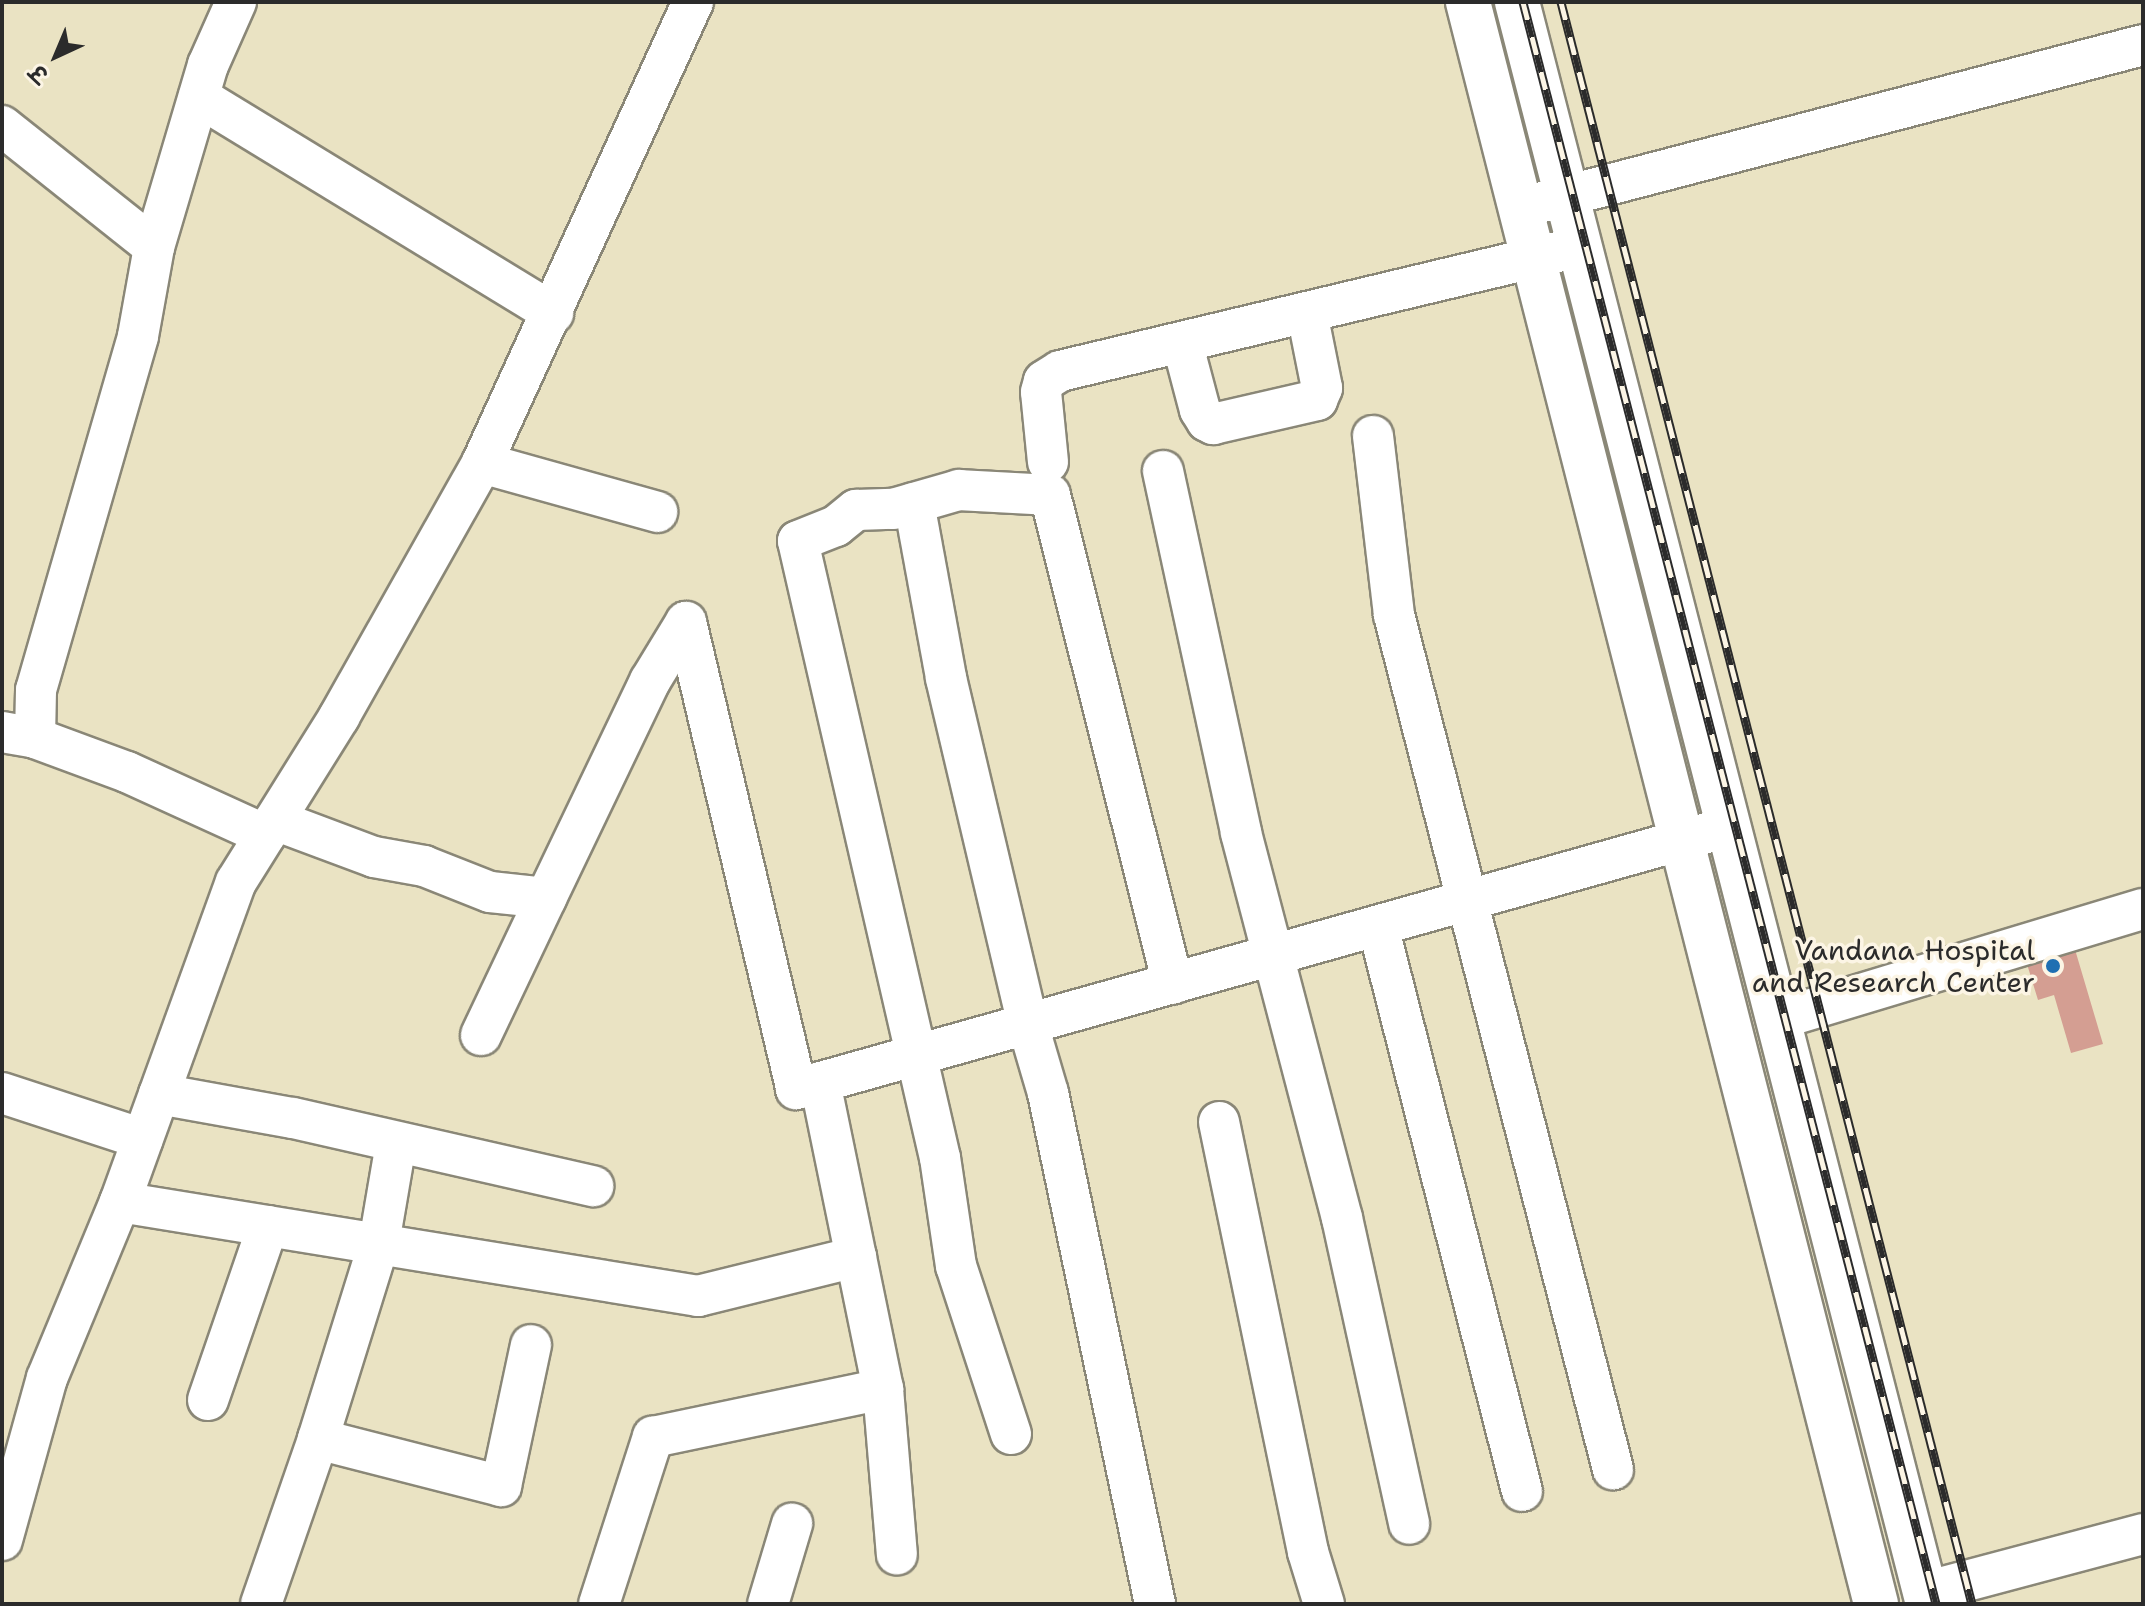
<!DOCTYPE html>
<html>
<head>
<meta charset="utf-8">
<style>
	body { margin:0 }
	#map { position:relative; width:2145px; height:1606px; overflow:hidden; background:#eae3c3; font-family:"Shantell Sans","Playpen Sans Deva",sans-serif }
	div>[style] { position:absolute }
	.building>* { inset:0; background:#d49e92 }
	.roads { filter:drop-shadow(2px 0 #8a8777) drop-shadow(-2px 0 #8a8777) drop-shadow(0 2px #8a8777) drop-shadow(0 -2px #8a8777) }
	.minor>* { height:40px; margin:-20px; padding:0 20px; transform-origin:20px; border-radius:20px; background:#fff }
	.major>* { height:44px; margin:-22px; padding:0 22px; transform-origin:22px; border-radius:22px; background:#fff }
	.rail>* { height:9px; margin-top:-4.5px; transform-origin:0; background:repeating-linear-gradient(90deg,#fcf5e5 0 18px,#2b2b2b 0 36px); box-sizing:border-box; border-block:2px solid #2b2b2b }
	.dots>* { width:22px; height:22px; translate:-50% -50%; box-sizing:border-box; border:4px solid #fcf5e5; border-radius:50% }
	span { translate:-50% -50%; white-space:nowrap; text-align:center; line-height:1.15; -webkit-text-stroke:7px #fcf5e5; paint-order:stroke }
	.poi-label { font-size:28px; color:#2b2b2b }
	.right { translate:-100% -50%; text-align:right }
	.frame { position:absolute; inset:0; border:4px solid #2b2b2b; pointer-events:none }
	.north { position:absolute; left:16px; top:16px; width:80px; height:80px; -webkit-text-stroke:6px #fcf5e5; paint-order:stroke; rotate:224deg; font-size:22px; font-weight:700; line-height:32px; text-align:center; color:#2b2b2b }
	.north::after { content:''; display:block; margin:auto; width:28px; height:36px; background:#2b2b2b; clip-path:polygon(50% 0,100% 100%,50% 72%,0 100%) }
</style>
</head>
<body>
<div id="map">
	<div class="building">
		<i style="clip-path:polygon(2071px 936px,2103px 1044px,2071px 1053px,2054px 995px,2038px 1000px,2023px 951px)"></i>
	</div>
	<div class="roads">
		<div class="minor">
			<i style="left:199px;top:97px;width:415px;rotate:31.4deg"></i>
			<i style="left:2px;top:126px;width:194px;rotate:38.5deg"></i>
			<i style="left:1520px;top:208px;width:644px;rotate:-14.66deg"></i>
			<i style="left:1182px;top:342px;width:70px;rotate:75.2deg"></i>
			<i style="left:1200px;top:410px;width:13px;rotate:58deg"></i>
			<i style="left:1207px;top:421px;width:7px;rotate:27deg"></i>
			<i style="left:1213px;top:424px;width:107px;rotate:-13deg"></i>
			<i style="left:1317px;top:400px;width:13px;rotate:-67deg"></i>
			<i style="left:1322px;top:388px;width:76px;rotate:-101.3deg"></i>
			<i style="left:1373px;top:436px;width:180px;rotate:83.3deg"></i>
			<i style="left:1394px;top:615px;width:882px;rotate:75.62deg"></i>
			<i style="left:1048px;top:462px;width:70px;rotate:-95.7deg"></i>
			<i style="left:1041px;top:392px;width:11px;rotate:-75deg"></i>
			<i style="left:1044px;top:381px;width:19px;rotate:-32deg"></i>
			<i style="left:1060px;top:371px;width:534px;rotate:-13.44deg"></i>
			<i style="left:482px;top:463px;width:182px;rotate:15.6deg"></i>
			<i style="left:1163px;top:471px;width:370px;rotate:77.8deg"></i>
			<i style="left:1241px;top:833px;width:398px;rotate:75.3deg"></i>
			<i style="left:1342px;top:1218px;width:313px;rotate:77.6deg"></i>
			<i style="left:914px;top:503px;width:178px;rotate:79.6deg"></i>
			<i style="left:946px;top:678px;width:357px;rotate:76.7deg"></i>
			<i style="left:1028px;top:1025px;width:71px;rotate:73.6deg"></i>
			<i style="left:1048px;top:1093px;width:522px;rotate:78.17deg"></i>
			<i style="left:2px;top:732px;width:34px;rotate:10deg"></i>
			<i style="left:35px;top:738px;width:98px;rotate:20.3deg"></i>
			<i style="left:127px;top:772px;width:152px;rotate:24.5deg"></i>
			<i style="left:35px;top:738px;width:48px;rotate:-88.8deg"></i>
			<i style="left:36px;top:690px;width:368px;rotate:-73.9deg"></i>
			<i style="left:138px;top:336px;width:90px;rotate:-79.8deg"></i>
			<i style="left:154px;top:247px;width:190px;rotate:-73.5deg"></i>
			<i style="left:208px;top:65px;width:69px;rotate:-66deg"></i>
			<i style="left:275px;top:820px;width:106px;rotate:20.5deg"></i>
			<i style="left:374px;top:857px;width:51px;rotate:10.2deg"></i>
			<i style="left:424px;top:866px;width:71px;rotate:21.5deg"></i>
			<i style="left:490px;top:892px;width:56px;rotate:6.1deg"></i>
			<i style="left:546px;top:898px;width:241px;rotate:-64.4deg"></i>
			<i style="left:650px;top:681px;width:69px;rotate:-58.6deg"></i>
			<i style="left:686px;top:622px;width:480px;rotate:76.7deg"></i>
			<i style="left:796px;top:1089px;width:968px;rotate:-15.7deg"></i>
			<i style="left:1378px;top:926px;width:583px;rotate:75.7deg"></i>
			<i style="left:1778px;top:1019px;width:381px;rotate:-16.8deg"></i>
			<i style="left:481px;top:1035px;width:152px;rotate:-64.6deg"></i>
			<i style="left:2px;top:1093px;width:148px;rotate:18.1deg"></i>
			<i style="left:159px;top:1094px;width:136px;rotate:10.2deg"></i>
			<i style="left:293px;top:1118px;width:308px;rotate:12.8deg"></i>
			<i style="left:1219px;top:1122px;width:439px;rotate:78.3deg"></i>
			<i style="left:1308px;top:1552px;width:54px;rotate:72.9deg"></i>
			<i style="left:120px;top:1202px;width:586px;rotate:9.24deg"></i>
			<i style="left:698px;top:1296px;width:163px;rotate:-13.9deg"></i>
			<i style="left:883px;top:1389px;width:166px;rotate:85.2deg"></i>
			<i style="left:208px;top:1400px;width:184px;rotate:-71deg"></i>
			<i style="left:1011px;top:1434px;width:177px;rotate:-108.1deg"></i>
			<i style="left:956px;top:1266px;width:109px;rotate:-98.4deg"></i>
			<i style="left:940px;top:1158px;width:633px;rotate:-102.96deg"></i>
			<i style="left:798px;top:541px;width:41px;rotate:-21.5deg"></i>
			<i style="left:836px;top:526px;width:26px;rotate:-39deg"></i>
			<i style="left:856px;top:510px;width:37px;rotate:-2deg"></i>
			<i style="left:893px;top:509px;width:69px;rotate:-16.1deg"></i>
			<i style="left:959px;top:490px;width:91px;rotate:3.1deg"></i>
			<i style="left:1050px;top:495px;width:504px;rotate:75.88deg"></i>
			<i style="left:318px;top:1439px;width:205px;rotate:-72.7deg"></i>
			<i style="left:379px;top:1243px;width:100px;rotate:-80.3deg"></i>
			<i style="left:2px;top:1540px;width:168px;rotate:-74.5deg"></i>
			<i style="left:47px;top:1378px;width:191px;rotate:-67.5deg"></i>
			<i style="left:120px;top:1202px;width:340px;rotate:-70.1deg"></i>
			<i style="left:236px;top:882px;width:195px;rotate:-58deg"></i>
			<i style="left:339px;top:717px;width:291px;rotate:-60.6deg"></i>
			<i style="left:482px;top:463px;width:507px;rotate:-65.41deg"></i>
			<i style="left:1925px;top:1592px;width:226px;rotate:-14.9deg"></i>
			<i style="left:261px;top:1604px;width:175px;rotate:-70.9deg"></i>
			<i style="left:318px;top:1439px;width:189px;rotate:14.4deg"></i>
			<i style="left:501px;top:1486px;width:144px;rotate:-78deg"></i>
			<i style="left:599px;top:1604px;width:176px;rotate:-72.1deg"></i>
			<i style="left:653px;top:1437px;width:235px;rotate:-11.8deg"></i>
			<i style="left:883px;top:1389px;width:313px;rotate:-101.6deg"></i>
			<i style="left:768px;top:1604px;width:84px;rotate:-73.3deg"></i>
		</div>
		<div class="major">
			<i style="left:1468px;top:2px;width:1653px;rotate:75.71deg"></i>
			<i style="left:1517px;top:2px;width:1654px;rotate:75.61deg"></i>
		</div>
	</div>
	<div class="rail">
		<i style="left:1523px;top:2px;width:1654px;rotate:75.54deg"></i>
		<i style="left:1561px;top:2px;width:1654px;rotate:75.61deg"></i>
	</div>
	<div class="dots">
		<i style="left:2053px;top:966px;background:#1f6fb2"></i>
	</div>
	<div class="poi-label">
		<span class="right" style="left:2035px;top:966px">Vandana Hospital<br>and Research Center</span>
	</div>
	<div class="frame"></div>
	<div class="north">उ</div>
</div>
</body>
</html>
